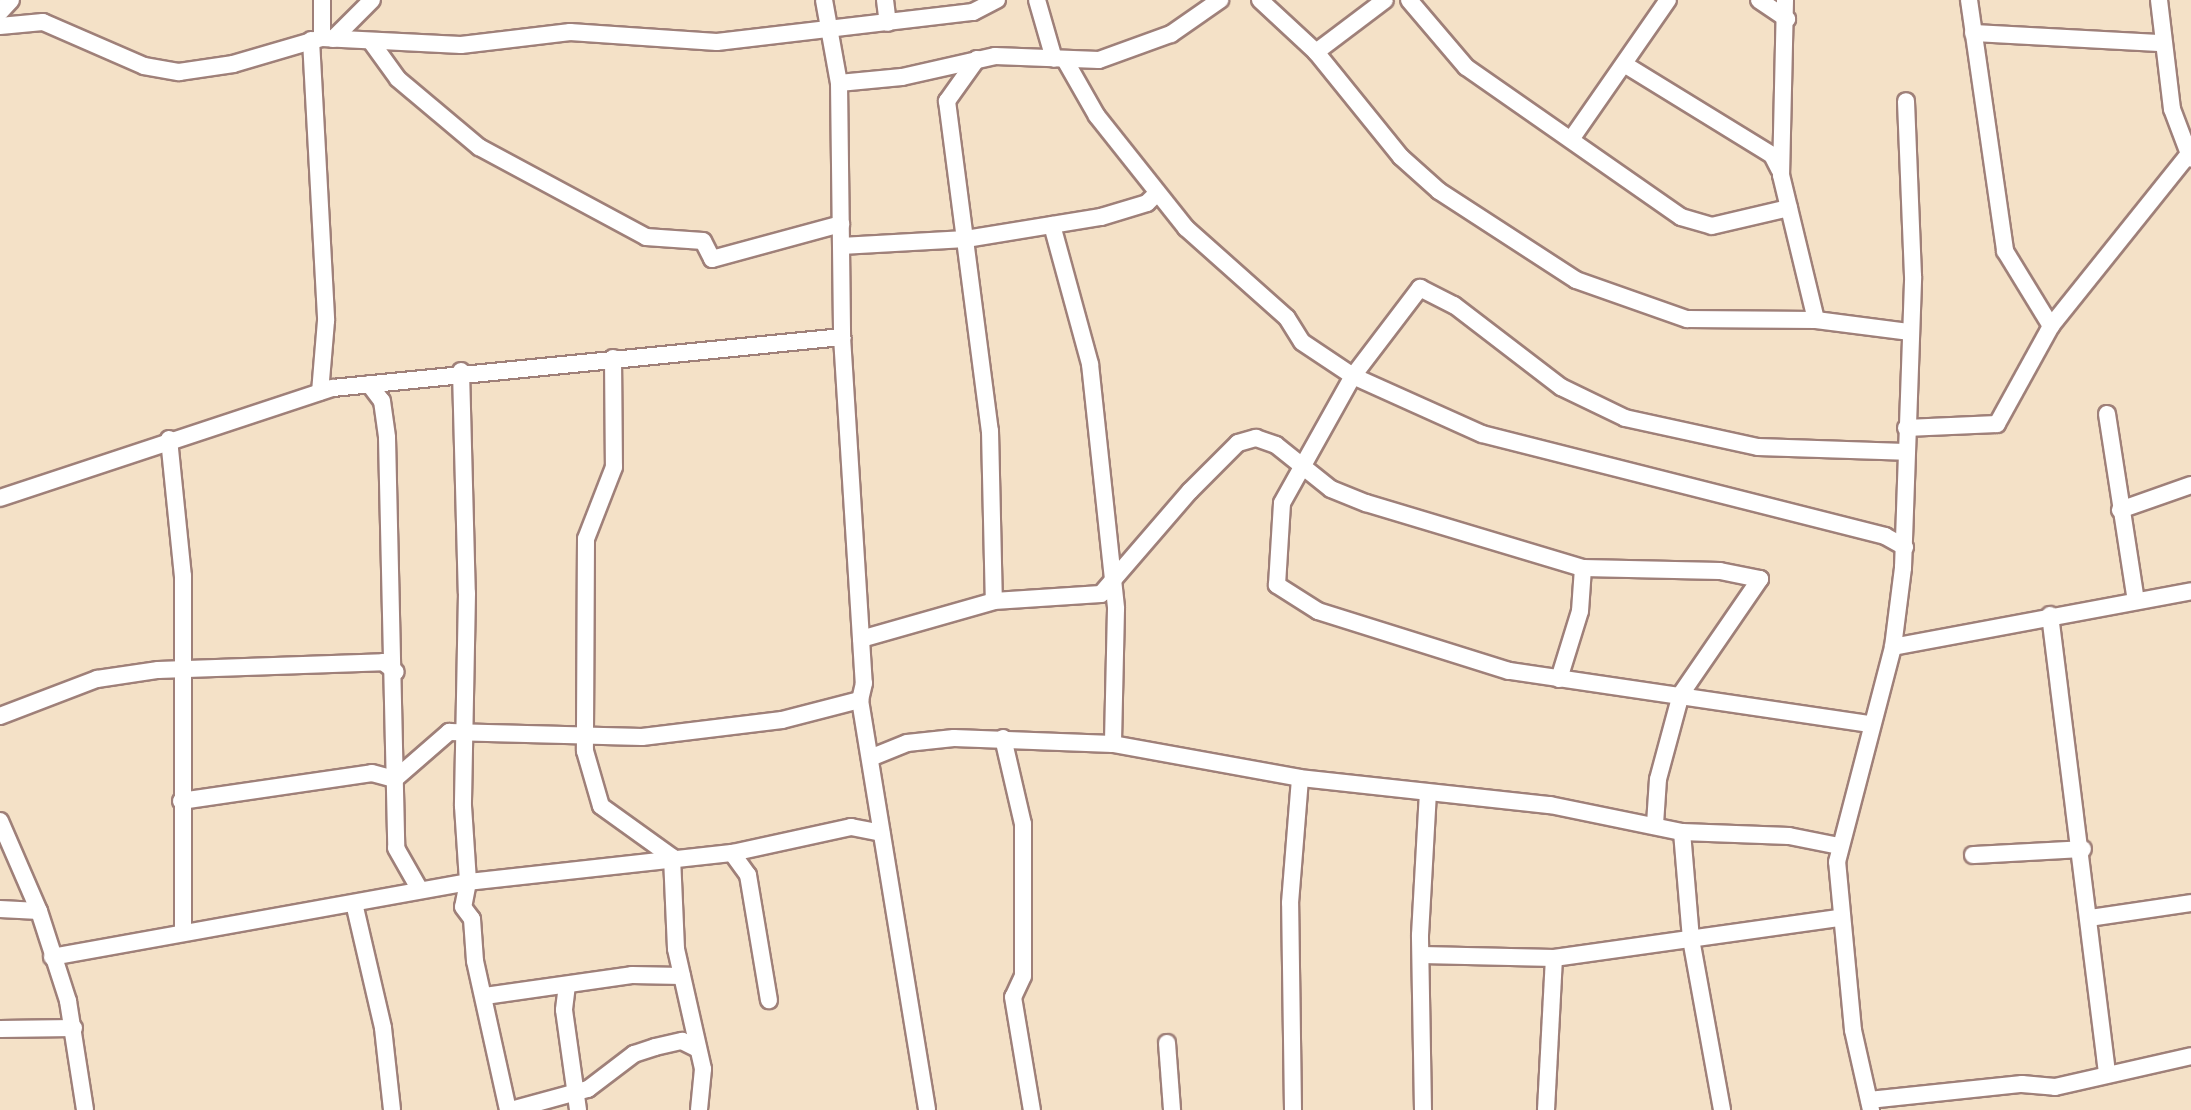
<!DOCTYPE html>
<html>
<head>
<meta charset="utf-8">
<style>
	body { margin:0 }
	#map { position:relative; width:2191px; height:1110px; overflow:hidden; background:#f4e1c7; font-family:"Balsamiq Sans",sans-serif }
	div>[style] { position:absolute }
	.roads { filter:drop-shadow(2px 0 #9f8079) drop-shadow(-2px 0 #9f8079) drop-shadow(0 2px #9f8079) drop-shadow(0 -2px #9f8079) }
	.minor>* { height:16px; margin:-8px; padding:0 8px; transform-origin:8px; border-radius:8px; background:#fff }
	span { translate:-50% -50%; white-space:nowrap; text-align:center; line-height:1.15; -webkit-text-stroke:5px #fdfcf7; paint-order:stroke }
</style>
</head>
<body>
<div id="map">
	<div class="roads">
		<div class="minor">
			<i style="left:824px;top:0;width:84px;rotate:79.8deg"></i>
			<i style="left:839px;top:83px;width:254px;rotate:89.3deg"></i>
			<i style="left:842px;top:337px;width:347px;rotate:86.4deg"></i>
			<i style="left:864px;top:683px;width:17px;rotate:103deg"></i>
			<i style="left:860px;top:700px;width:415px;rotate:80.7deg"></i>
			<i style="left:885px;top:0;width:23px;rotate:83deg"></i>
			<i style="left:1037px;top:0;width:61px;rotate:73.9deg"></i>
			<i style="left:1260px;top:0;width:76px;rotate:42.9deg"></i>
			<i style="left:1316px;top:52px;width:135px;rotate:51deg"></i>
			<i style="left:1401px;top:157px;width:51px;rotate:41.8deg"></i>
			<i style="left:1439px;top:191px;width:163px;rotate:33deg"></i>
			<i style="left:1576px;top:280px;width:118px;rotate:19.4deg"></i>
			<i style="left:1687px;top:319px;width:129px;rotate:0.4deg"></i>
			<i style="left:1816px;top:320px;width:95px;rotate:7.3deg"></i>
			<i style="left:1409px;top:0;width:88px;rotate:49.6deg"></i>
			<i style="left:1466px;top:67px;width:262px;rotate:34.9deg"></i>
			<i style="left:1681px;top:217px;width:32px;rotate:16deg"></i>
			<i style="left:1712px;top:226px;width:79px;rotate:-13.2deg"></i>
			<i style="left:1759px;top:0;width:34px;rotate:34deg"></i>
			<i style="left:1785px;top:0;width:175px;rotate:91.3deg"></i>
			<i style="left:1781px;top:175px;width:149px;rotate:76.4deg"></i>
			<i style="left:1969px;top:0;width:254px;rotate:81.8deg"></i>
			<i style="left:2005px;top:251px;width:88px;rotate:58.5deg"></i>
			<i style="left:2159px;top:0;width:110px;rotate:83.2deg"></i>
			<i style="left:2172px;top:109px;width:53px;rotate:69.2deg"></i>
			<i style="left:0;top:12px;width:16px;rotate:-47deg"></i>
			<i style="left:0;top:26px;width:43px;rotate:-5.3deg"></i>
			<i style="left:43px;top:22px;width:110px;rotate:23.5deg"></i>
			<i style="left:144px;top:66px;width:36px;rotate:10deg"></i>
			<i style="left:179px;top:72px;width:55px;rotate:-8.4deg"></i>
			<i style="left:233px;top:64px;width:93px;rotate:-16.3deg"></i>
			<i style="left:322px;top:38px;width:139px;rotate:2.9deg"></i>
			<i style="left:461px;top:45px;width:110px;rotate:-6.8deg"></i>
			<i style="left:570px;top:32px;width:147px;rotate:3.9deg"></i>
			<i style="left:717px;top:42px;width:258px;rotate:-6.7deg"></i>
			<i style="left:973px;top:12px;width:27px;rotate:-27deg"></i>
			<i style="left:1973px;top:33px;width:187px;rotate:3.1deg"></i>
			<i style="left:322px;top:38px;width:38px;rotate:-90deg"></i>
			<i style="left:333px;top:39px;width:55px;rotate:-45deg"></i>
			<i style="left:311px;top:40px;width:281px;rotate:86.9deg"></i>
			<i style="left:326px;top:321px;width:71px;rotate:94.8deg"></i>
			<i style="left:372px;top:43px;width:44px;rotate:54.2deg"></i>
			<i style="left:398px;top:79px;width:106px;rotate:40deg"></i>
			<i style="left:479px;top:147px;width:190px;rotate:28.3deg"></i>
			<i style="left:646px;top:237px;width:57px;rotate:4deg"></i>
			<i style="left:703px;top:241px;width:20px;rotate:63deg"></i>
			<i style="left:712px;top:259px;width:134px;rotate:-15.2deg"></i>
			<i style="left:1316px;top:52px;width:86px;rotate:-37deg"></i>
			<i style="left:977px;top:59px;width:52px;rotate:125.5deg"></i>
			<i style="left:947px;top:101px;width:333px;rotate:82.6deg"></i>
			<i style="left:990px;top:431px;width:170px;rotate:88.7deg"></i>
			<i style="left:1065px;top:60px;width:64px;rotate:60.3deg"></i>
			<i style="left:1097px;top:116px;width:143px;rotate:51.5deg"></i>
			<i style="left:1186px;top:228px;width:135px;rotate:41.7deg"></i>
			<i style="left:1287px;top:318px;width:28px;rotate:58deg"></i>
			<i style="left:1302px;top:342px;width:61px;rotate:33.7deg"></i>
			<i style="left:1353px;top:376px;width:111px;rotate:-52.7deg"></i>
			<i style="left:1420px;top:288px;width:38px;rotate:27deg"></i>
			<i style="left:1454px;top:305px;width:135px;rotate:37.5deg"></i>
			<i style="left:1561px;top:387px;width:71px;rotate:25.8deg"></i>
			<i style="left:1625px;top:418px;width:136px;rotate:12.3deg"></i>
			<i style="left:1758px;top:447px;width:147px;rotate:1.9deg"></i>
			<i style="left:1624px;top:64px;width:174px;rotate:31.6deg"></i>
			<i style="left:1772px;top:155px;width:16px;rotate:63deg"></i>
			<i style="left:839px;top:83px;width:63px;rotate:-5.4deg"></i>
			<i style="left:902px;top:77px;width:95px;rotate:-12.7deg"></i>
			<i style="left:995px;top:56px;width:104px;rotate:2.2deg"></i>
			<i style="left:1099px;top:60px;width:77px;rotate:-19.9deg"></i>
			<i style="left:1171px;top:34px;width:60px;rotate:-34.8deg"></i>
			<i style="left:1572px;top:138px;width:168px;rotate:-55.2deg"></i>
			<i style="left:1052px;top:225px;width:144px;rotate:74.7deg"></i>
			<i style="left:1090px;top:364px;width:246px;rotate:83.9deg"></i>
			<i style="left:1116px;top:609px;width:135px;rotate:91.3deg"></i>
			<i style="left:841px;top:246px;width:125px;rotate:-3.2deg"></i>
			<i style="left:966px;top:239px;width:137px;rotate:-9.3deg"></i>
			<i style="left:1101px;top:217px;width:48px;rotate:-16.9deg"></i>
			<i style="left:1147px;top:203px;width:13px;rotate:-45deg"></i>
			<i style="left:613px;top:358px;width:109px;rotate:89.5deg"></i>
			<i style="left:614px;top:467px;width:77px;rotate:111.3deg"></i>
			<i style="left:586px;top:539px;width:212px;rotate:90.3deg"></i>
			<i style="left:585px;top:751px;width:57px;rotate:73.8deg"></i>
			<i style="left:601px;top:806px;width:87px;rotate:35.7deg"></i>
			<i style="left:672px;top:857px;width:92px;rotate:87.5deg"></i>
			<i style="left:676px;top:949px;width:123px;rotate:77.3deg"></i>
			<i style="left:703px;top:1069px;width:41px;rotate:95.6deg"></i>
			<i style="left:461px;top:371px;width:222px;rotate:88.5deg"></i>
			<i style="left:467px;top:593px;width:213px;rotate:91.1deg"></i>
			<i style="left:463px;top:806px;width:76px;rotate:86.2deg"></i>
			<i style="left:468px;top:882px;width:25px;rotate:101deg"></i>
			<i style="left:463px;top:907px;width:15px;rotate:53deg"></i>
			<i style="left:472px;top:919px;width:42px;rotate:85.9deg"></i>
			<i style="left:475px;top:961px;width:153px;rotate:77.5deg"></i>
			<i style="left:369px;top:384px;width:21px;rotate:53deg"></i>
			<i style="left:382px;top:401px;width:37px;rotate:82deg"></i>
			<i style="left:387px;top:438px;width:410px;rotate:88.7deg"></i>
			<i style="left:396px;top:848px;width:48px;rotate:60.3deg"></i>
			<i style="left:2107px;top:414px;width:189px;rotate:81.2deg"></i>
			<i style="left:1906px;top:428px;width:91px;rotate:-2.5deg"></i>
			<i style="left:1997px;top:424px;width:112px;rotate:-61.1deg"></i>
			<i style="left:2051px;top:326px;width:224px;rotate:-51.3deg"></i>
			<i style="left:169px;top:439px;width:138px;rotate:84.2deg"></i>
			<i style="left:183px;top:576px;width:355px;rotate:90deg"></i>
			<i style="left:0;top:498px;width:351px;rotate:-18.3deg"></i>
			<i style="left:333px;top:388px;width:512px;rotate:-5.72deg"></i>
			<i style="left:2120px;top:510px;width:75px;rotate:-19.4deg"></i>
			<i style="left:2050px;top:615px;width:462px;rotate:82.9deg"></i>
			<i style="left:861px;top:639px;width:138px;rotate:-15.9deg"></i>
			<i style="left:994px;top:601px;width:107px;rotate:-3.7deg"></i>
			<i style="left:1101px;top:594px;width:136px;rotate:-49.2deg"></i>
			<i style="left:1190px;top:491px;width:68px;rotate:-45deg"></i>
			<i style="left:1238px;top:443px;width:19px;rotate:-16deg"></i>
			<i style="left:1256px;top:438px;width:21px;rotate:19deg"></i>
			<i style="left:1276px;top:445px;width:70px;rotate:38.7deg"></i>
			<i style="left:1331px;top:489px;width:38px;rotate:22deg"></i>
			<i style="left:1366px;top:503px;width:227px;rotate:16.7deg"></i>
			<i style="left:1583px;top:568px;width:137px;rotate:1.3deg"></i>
			<i style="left:1720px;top:571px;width:41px;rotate:11.3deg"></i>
			<i style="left:1760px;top:579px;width:140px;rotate:124.5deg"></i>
			<i style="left:1681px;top:694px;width:88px;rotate:105.1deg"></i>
			<i style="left:1658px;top:779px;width:45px;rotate:93.8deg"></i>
			<i style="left:1893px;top:647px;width:303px;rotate:-10.6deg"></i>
			<i style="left:1559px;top:679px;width:71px;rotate:-72.8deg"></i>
			<i style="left:1580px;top:611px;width:43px;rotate:-86deg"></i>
			<i style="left:0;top:716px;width:104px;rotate:-20.9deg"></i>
			<i style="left:97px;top:679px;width:62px;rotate:-8.4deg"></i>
			<i style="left:158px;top:670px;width:225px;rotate:-2deg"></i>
			<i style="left:383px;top:662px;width:16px;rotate:38deg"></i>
			<i style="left:1869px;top:724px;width:364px;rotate:-171.6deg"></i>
			<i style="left:1509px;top:671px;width:200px;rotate:-162.6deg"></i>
			<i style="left:1318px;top:611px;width:49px;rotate:-147.6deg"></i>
			<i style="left:1277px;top:585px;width:82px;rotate:-86.5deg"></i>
			<i style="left:1282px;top:503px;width:145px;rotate:-60.8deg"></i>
			<i style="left:1353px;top:376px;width:141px;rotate:24.2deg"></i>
			<i style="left:1482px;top:434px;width:416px;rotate:14.2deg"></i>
			<i style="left:1885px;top:536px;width:23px;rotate:29deg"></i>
			<i style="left:1003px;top:738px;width:88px;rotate:76.9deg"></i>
			<i style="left:1023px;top:824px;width:152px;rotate:90deg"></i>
			<i style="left:1023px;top:976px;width:23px;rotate:115deg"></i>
			<i style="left:1013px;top:997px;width:115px;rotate:80.5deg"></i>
			<i style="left:870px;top:758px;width:40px;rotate:-22deg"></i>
			<i style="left:907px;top:743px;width:47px;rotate:-6.1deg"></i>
			<i style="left:954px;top:738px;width:159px;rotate:2.2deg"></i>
			<i style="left:1113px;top:744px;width:190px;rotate:10.3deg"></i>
			<i style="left:1300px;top:778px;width:251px;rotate:6.2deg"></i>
			<i style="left:1550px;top:805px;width:135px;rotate:11.6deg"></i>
			<i style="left:1682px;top:832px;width:107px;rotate:2.1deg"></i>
			<i style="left:1789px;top:836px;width:51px;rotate:11.3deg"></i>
			<i style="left:181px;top:801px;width:193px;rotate:-8.3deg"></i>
			<i style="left:372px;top:773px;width:24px;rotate:15deg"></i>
			<i style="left:395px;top:779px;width:72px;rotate:-41deg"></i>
			<i style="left:449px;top:732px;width:193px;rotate:1.5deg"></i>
			<i style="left:642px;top:737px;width:141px;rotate:-6.9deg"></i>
			<i style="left:782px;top:720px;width:81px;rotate:-14.4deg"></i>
			<i style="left:0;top:821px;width:98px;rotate:66.6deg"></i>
			<i style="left:39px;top:911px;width:95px;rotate:72.1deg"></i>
			<i style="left:68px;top:1001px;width:110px;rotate:81.1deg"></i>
			<i style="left:1682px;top:832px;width:107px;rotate:85.2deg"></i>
			<i style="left:1691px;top:939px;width:174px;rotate:79.7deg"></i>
			<i style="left:732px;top:853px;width:27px;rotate:54deg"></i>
			<i style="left:748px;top:875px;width:127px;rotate:80.5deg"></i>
			<i style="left:1973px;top:855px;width:110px;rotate:-3.1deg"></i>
			<i style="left:354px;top:903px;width:128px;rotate:76.9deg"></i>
			<i style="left:383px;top:1028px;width:82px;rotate:83.7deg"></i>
			<i style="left:0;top:909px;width:39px;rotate:3deg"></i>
			<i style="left:2090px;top:918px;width:102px;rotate:-8.4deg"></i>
			<i style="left:1422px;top:955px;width:132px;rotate:1.3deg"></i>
			<i style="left:1554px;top:958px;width:289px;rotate:-8deg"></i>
			<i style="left:52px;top:957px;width:423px;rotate:-10.2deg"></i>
			<i style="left:468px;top:882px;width:266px;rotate:-6.3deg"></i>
			<i style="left:732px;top:853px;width:122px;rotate:-12.3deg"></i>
			<i style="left:851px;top:827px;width:31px;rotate:11deg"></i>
			<i style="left:567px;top:985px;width:25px;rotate:97deg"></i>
			<i style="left:564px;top:1010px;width:101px;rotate:82deg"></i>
			<i style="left:485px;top:996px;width:148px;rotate:-8.1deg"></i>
			<i style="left:632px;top:975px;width:50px;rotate:1.1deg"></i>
			<i style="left:0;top:1029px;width:74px;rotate:-0.8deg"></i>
			<i style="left:1167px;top:1043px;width:67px;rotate:85.7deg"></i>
			<i style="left:1869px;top:1100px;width:154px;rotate:-6deg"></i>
			<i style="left:2022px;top:1084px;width:33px;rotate:5deg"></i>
			<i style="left:2055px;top:1087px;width:139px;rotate:-12.8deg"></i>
			<i style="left:511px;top:1110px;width:80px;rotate:-15.3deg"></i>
			<i style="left:588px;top:1089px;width:58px;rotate:-37.3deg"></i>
			<i style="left:634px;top:1054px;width:22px;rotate:-18deg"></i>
			<i style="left:655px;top:1047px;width:28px;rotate:-13deg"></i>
			<i style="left:682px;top:1041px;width:18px;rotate:27deg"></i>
			<i style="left:1293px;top:1110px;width:207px;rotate:-90.8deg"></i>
			<i style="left:1290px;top:903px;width:125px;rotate:-85.4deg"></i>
			<i style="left:1423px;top:1110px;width:175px;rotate:-91deg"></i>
			<i style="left:1420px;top:935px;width:141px;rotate:-86.8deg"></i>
			<i style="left:1546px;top:1110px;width:152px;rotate:-87deg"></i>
			<i style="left:1871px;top:1110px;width:82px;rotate:-102.7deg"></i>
			<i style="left:1853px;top:1030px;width:169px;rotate:-95.4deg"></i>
			<i style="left:1837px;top:862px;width:222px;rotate:-75.4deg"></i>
			<i style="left:1893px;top:647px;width:80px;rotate:-82.8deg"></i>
			<i style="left:1903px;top:568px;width:292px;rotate:-88deg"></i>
			<i style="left:1913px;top:276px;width:175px;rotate:-92.3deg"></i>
		</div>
	</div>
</div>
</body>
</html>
